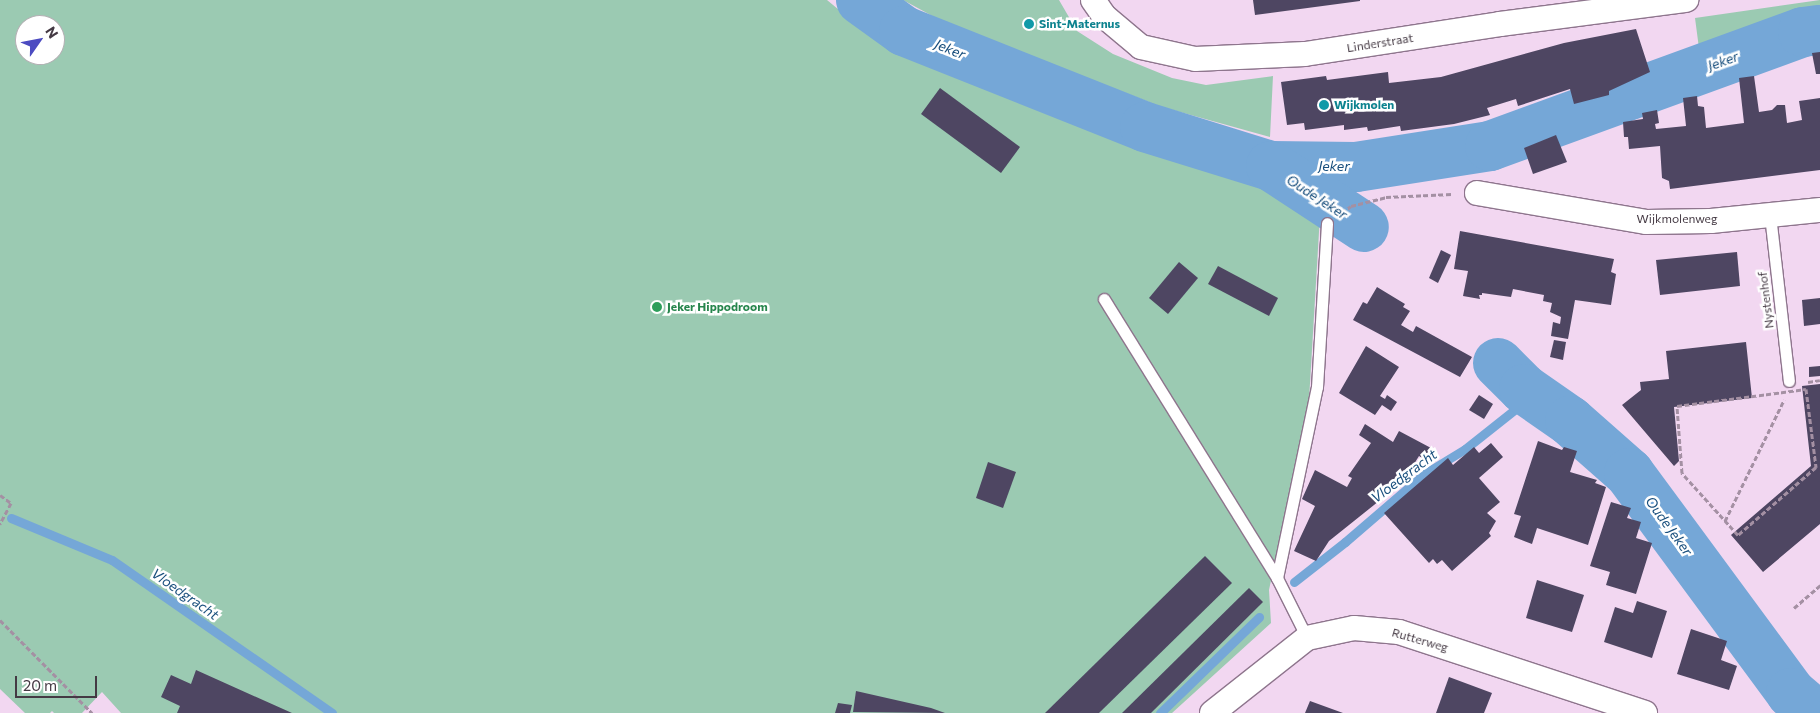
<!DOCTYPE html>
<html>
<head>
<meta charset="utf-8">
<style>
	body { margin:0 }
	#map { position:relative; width:1820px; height:713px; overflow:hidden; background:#f2d7f1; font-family:Commissioner,sans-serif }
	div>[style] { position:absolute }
	.green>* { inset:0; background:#9bcab2 }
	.stream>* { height:9px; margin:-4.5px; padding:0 4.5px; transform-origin:4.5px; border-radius:4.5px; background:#75a7d7 }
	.river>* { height:50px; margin:-25px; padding:0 25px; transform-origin:25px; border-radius:25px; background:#75a7d7 }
	.building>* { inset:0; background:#4e4662 }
	.path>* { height:3px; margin-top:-1.5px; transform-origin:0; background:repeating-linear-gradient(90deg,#a490a3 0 5px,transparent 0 7.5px) }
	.roads { filter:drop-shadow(1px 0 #8e758d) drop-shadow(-1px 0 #8e758d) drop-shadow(0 1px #8e758d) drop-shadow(0 -1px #8e758d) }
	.service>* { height:11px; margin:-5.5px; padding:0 5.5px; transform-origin:5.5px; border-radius:5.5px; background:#fff }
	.minor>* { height:24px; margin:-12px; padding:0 12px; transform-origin:12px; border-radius:12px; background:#fff }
	.dots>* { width:14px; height:14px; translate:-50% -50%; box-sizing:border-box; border:2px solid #fff; border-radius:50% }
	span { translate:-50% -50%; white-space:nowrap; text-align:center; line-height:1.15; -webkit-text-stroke:5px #fff; paint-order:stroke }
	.culture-label { font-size:12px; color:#0d838f; font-weight:700 }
	.left { translate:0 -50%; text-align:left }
	.street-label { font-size:12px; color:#443943 }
	.leisure-label { font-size:12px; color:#27864d; font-weight:700 }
	.water-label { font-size:14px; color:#194f7d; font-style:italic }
	.north { position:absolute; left:15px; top:15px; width:50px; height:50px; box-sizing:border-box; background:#fff; border:1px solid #b4b0b4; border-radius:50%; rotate:57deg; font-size:14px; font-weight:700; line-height:20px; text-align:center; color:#443943 }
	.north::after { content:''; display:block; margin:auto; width:18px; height:22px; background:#4c4bc1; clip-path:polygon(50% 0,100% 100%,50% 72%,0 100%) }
	.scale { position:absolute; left:15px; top:676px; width:82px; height:22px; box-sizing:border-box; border:2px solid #443943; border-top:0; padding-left:6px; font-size:15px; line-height:18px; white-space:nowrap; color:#443943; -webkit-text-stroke:4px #fff; paint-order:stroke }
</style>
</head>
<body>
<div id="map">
	<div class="green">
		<i style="clip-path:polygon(evenodd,0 0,827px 0,856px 24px,917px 53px,1109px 129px,1255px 182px,1320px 215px,1309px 400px,1269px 590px,1271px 623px,1172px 713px,121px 713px,102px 692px,82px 713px,54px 713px,52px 711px,50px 713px,25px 713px,0 689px,0 0,25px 25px,55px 25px,55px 55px,25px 55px,25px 25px)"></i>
		<i style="clip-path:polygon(903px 0,1059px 0,1077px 31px,1113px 54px,1172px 78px,1206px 85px,1273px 76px,1270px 137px,1162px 107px,949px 25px)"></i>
		<i style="clip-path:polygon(1820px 0,1820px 22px,1795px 26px,1700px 56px,1695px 18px)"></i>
	</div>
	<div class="stream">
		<i style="left:11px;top:518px;width:109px;rotate:22.6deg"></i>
		<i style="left:112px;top:560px;width:268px;rotate:34.8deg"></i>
		<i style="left:1294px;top:582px;width:65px;rotate:-38.1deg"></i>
		<i style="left:1345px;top:542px;width:104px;rotate:-40.7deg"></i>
		<i style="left:1424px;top:474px;width:48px;rotate:-31.4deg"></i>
		<i style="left:1465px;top:449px;width:87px;rotate:-38.5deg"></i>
		<i style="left:1160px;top:713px;width:138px;rotate:-44.1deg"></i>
	</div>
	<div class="river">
		<i style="left:861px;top:0;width:53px;rotate:35.8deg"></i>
		<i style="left:904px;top:31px;width:259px;rotate:21.7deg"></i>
		<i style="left:1145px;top:127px;width:132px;rotate:17.2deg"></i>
		<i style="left:1271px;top:166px;width:85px;rotate:0.7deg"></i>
		<i style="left:1356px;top:167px;width:136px;rotate:-8.9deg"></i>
		<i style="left:1490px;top:146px;width:333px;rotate:-20deg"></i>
		<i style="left:1803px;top:32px;width:17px;rotate:-7deg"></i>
		<i style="left:1271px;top:166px;width:111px;rotate:33.3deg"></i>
		<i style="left:1498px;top:363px;width:37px;rotate:45deg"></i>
		<i style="left:1524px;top:389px;width:56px;rotate:34.8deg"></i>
		<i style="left:1570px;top:421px;width:79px;rotate:41.4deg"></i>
		<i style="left:1629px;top:473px;width:273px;rotate:53.6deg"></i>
		<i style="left:1791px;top:693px;width:31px;rotate:40deg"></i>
	</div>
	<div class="building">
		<i style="clip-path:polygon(1253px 0,1360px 0,1360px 1px,1255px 15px)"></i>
		<i style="clip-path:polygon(1636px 29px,1650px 72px,1609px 91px,1609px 95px,1574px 104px,1570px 89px,1518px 106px,1516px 99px,1487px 108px,1490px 115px,1454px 124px,1401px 131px,1400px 126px,1368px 131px,1367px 127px,1344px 130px,1344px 125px,1305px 130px,1304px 123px,1287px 125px,1281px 82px,1326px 76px,1327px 80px,1388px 72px,1389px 83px,1441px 77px,1564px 43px)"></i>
		<i style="clip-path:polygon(1820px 52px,1820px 74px,1816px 74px,1812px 53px)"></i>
		<i style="clip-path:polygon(1754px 76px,1759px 112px,1772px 110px,1777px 105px,1785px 105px,1787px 123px,1802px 120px,1799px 101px,1820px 98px,1820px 170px,1670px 189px,1669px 181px,1662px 178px,1660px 146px,1629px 149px,1628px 137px,1624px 137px,1623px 122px,1643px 119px,1642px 113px,1657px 110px,1659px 123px,1655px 124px,1656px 129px,1686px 126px,1683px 98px,1697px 96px,1698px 106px,1704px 107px,1706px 128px,1744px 123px,1739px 78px)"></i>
		<i style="clip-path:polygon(940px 88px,1020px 147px,1001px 173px,921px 114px)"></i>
		<i style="clip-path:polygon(1556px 135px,1567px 162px,1533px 174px,1524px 148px)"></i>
		<i style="clip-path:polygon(1460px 231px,1614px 259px,1611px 272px,1616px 274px,1611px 305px,1575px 300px,1568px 339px,1551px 336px,1553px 322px,1560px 324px,1561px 317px,1550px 312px,1552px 303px,1543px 301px,1544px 295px,1513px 289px,1511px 297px,1482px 293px,1482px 295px,1479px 295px,1480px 299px,1463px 296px,1468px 271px,1454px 269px)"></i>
		<i style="clip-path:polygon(1441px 250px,1451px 255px,1438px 283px,1429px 278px)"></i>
		<i style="clip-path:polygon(1737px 252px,1740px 286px,1660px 295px,1656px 260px)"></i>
		<i style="clip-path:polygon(1179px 262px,1198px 278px,1168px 314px,1149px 298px)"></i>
		<i style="clip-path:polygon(1218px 266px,1278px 298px,1269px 316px,1208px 284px)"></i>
		<i style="clip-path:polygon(1377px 287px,1405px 304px,1403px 307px,1410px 311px,1401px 325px,1413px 332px,1416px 326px,1472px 357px,1460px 377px,1353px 320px,1363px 302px,1367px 304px)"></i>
		<i style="clip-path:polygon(1820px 298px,1820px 324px,1804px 326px,1802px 300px)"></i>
		<i style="clip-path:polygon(1554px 340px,1566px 342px,1563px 360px,1550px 357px)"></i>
		<i style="clip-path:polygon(1746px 342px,1752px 398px,1674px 407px,1679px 461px,1674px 466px,1622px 405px,1641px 390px,1640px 382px,1669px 379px,1666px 351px)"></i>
		<i style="clip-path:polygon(1366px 346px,1399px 367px,1380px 396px,1385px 399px,1387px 395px,1397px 402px,1391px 411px,1382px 405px,1375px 415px,1339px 393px)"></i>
		<i style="clip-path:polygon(1820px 366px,1820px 376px,1809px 377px,1809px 367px)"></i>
		<i style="clip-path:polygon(1820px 384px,1820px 524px,1763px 572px,1731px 535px,1811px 466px,1802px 386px)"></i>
		<i style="clip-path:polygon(1479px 395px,1493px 404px,1484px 419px,1469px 410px)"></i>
		<i style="clip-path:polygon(1365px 424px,1393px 442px,1399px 431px,1431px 448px,1424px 459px,1419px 456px,1414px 464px,1418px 467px,1414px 473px,1329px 541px,1316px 561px,1294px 551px,1315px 506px,1302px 499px,1315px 470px,1347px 487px,1352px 478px,1348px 476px,1371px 443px,1359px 435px)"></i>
		<i style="clip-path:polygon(1538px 441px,1562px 450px,1564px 447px,1577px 451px,1570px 472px,1597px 480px,1595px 483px,1606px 487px,1588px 545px,1537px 528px,1532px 544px,1514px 537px,1521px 516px,1514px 514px)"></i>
		<i style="clip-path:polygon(1491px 443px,1503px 457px,1479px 478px,1500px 502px,1487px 513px,1496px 521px,1489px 533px,1491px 536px,1452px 571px,1442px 560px,1437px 564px,1433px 559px,1429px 563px,1384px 513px,1448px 458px,1453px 465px,1474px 447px,1479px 453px)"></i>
		<i style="clip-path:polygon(988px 462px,1016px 472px,1003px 508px,976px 498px)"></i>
		<i style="clip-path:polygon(1611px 502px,1631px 508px,1627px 518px,1641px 522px,1636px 538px,1652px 543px,1636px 594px,1606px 585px,1610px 572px,1590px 566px)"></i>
		<i style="clip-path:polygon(1205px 556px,1232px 583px,1099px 713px,1045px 713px)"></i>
		<i style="clip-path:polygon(1537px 580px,1584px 595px,1572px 632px,1526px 618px)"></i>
		<i style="clip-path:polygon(1249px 588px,1263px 602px,1151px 713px,1122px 713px)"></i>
		<i style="clip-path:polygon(1637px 601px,1667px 611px,1652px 658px,1604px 642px,1615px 607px,1633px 613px)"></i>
		<i style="clip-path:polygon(1691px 629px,1727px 641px,1721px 660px,1737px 666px,1729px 690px,1677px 674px)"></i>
		<i style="clip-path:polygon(196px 670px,292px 713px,177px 713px,180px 706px,161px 697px,171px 675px,191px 684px)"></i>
		<i style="clip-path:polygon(1449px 677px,1492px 693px,1484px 713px,1436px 713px)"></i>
		<i style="clip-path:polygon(856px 691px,931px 708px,945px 713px,853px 712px)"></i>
		<i style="clip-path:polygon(1310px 701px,1343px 713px,1305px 713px)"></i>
		<i style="clip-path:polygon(838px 703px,852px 705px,850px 713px,835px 713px)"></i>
	</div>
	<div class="path">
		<i style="left:1342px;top:213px;width:11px;rotate:-38deg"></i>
		<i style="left:1351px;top:206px;width:36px;rotate:-14deg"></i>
		<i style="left:1386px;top:197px;width:66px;rotate:-2.6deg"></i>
		<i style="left:1808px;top:382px;width:12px;rotate:-9deg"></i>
		<i style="left:1806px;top:389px;width:79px;rotate:82.7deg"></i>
		<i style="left:1816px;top:467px;width:103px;rotate:138.9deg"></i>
		<i style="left:1738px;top:535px;width:84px;rotate:-132.1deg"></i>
		<i style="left:1682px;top:473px;width:67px;rotate:-94.3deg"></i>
		<i style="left:1677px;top:406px;width:130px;rotate:-7.5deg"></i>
		<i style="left:0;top:495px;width:14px;rotate:36deg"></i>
		<i style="left:11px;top:503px;width:24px;rotate:118deg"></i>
		<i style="left:1725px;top:521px;width:135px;rotate:-64deg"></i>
		<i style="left:1794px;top:608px;width:35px;rotate:-41deg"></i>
		<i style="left:0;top:620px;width:131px;rotate:45.3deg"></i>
	</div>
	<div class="roads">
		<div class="service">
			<i style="left:1770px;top:215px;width:167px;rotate:83.5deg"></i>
			<i style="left:1104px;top:299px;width:328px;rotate:58.2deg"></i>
			<i style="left:1277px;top:578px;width:67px;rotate:63.4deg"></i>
			<i style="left:1277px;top:578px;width:195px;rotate:-78.2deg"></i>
			<i style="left:1317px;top:387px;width:164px;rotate:-86.5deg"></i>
		</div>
		<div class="minor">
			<i style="left:1093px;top:0;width:19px;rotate:55deg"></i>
			<i style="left:1104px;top:16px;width:48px;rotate:40deg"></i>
			<i style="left:1141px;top:47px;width:55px;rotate:12.5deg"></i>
			<i style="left:1195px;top:59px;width:110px;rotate:-2.6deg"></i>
			<i style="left:1305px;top:54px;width:197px;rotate:-8.7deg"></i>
			<i style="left:1500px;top:24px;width:188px;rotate:-7.4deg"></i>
			<i style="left:1477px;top:193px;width:171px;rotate:9.7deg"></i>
			<i style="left:1646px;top:222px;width:65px;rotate:-0.9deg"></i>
			<i style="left:1711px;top:221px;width:110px;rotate:-5.8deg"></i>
			<i style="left:1212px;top:713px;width:121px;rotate:-38.3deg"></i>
			<i style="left:1307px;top:638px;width:48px;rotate:-12deg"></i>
			<i style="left:1354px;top:628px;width:45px;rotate:5.1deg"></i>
			<i style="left:1399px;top:632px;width:259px;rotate:18.2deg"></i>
		</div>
	</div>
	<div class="dots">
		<i style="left:1029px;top:24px;background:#0f9aa8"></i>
		<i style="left:1324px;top:105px;background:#0f9aa8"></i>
		<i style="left:657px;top:307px;background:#2e9e5b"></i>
	</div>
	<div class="culture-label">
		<span class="left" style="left:1039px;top:24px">Sint-Maternus</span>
		<span class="left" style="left:1334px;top:105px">Wijkmolen</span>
	</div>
	<div class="street-label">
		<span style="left:1380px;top:43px;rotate:-9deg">Linderstraat</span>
		<span style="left:1677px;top:219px">Wijkmolenweg</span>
		<span style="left:1766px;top:300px;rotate:-97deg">Nystenhof</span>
		<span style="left:1420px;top:640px;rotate:16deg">Rutterweg</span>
	</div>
	<div class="leisure-label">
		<span class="left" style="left:667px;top:307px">Jeker Hippodroom</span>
	</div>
	<div class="water-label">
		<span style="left:950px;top:49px;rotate:22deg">Jeker</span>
		<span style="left:1723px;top:61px;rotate:-20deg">Jeker</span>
		<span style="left:1334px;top:166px">Jeker</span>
		<span style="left:1317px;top:197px;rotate:33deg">Oude Jeker</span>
		<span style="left:1404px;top:476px;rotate:-37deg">Vloedgracht</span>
		<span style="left:1669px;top:526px;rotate:54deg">Oude Jeker</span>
		<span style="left:185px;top:594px;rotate:35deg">Vloedgracht</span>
	</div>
	<div class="north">N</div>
	<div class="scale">20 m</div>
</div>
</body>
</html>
